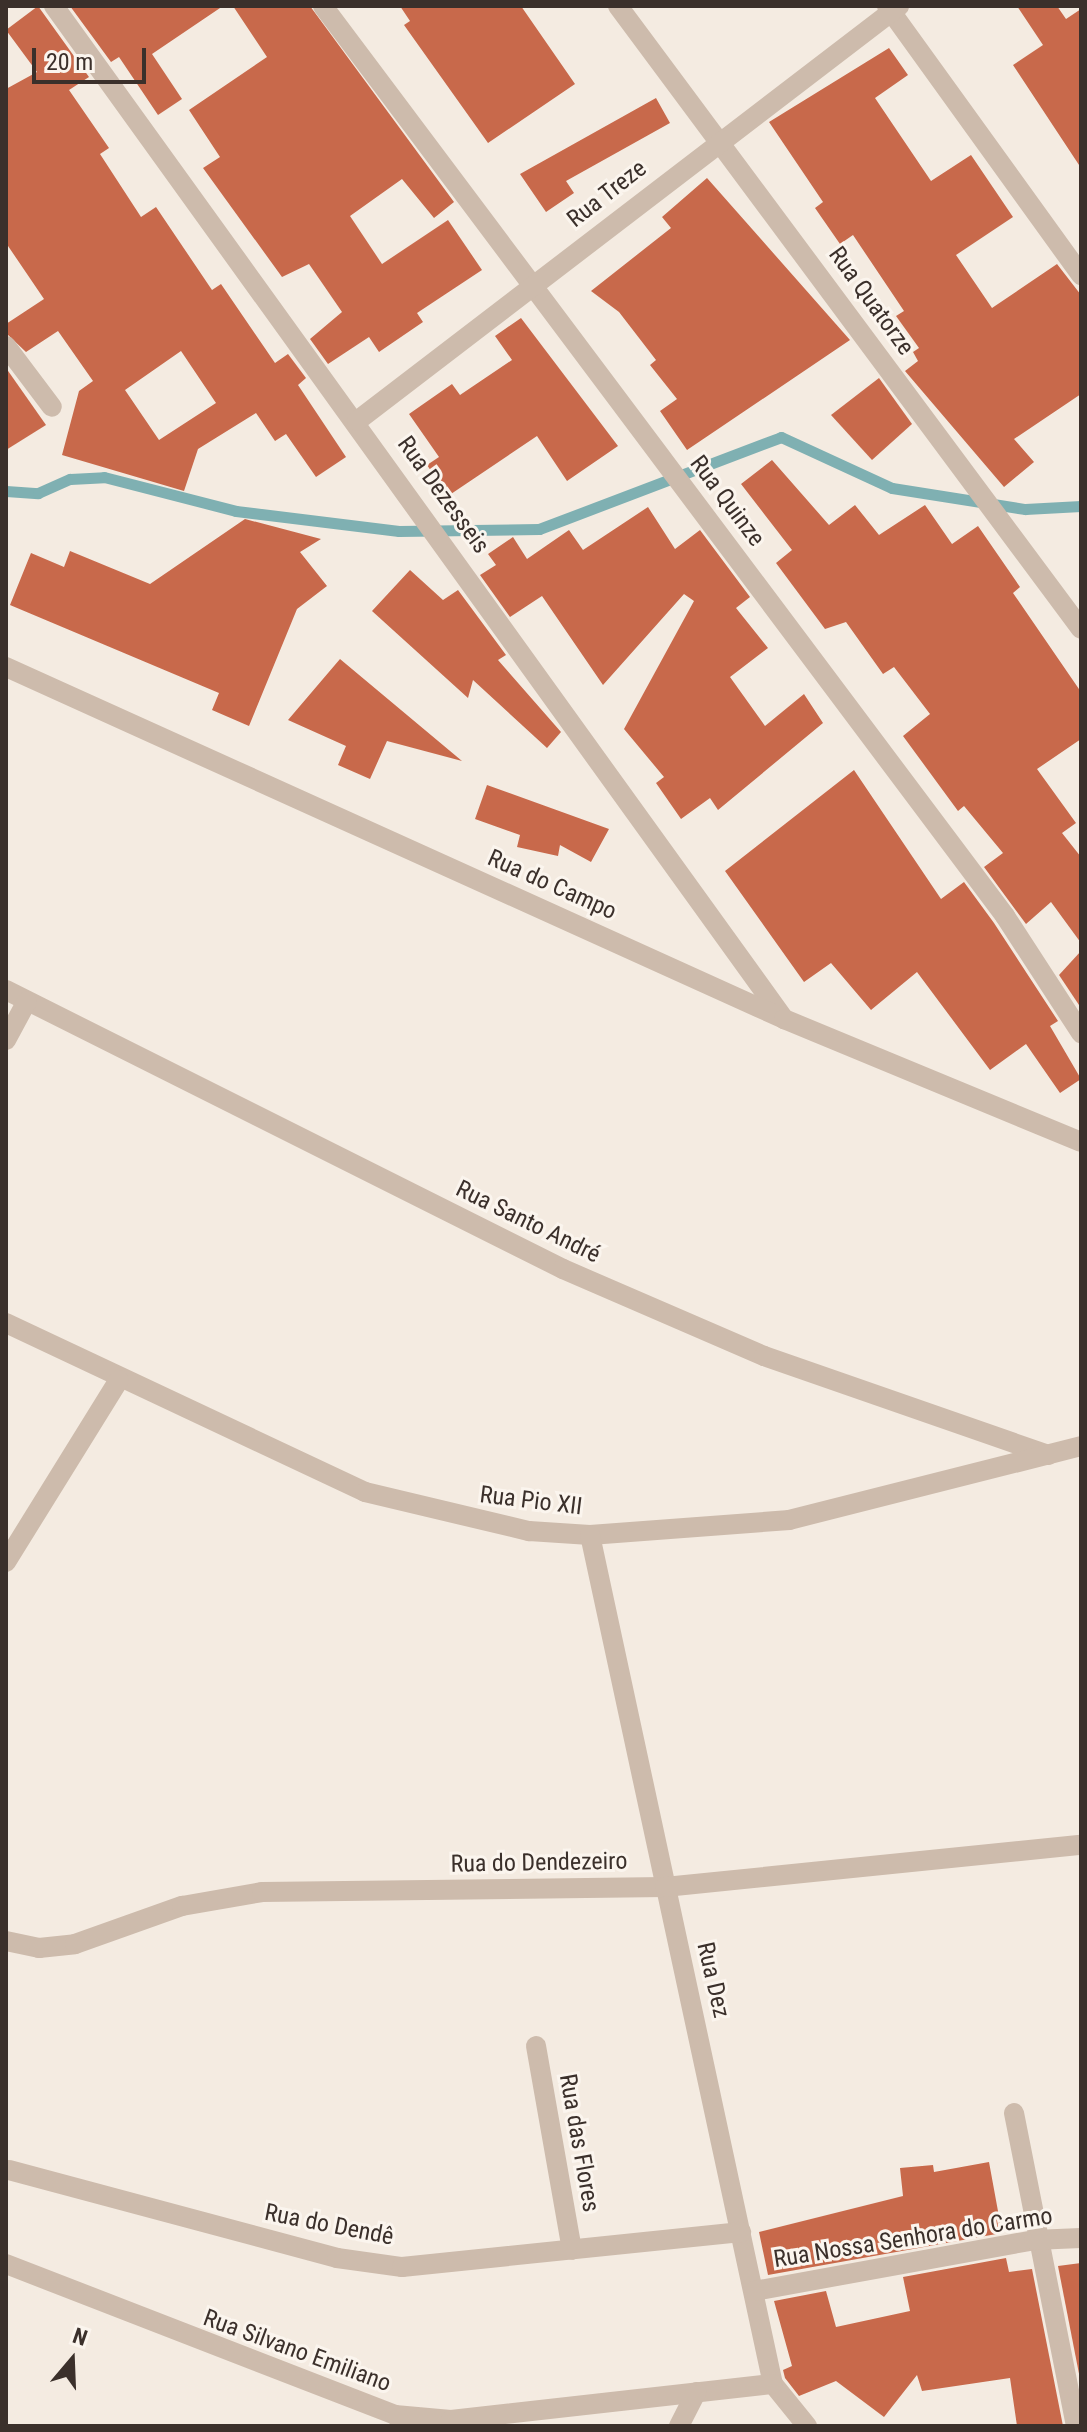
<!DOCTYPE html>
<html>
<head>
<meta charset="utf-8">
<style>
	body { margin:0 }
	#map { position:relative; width:1087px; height:2432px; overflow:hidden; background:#f4ebe1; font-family:"Roboto Condensed",sans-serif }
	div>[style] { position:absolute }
	.stream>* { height:11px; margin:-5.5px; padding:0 5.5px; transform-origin:5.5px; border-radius:5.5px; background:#7fb0b2 }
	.building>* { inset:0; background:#c8694b }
	.minor>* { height:20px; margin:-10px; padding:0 10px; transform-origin:10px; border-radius:10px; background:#cdbbac }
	span { translate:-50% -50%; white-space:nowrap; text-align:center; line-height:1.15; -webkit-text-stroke:6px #fbf5ee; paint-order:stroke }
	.street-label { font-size:24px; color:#3b302b }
	.frame { position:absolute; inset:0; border:8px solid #3b302b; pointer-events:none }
	.north { position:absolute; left:32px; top:2320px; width:80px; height:80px; -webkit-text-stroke:6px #fbf5ee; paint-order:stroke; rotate:19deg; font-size:22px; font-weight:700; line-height:32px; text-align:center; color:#3b302b }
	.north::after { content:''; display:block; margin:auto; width:28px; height:36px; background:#3b302b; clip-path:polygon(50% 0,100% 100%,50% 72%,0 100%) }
	.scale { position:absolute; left:32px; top:48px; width:114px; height:36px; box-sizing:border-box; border:4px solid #3b302b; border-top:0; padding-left:10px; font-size:24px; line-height:28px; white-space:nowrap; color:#3b302b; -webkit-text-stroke:6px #fbf5ee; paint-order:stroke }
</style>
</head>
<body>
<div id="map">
	<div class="stream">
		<i style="left:6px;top:491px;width:32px;rotate:4deg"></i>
		<i style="left:38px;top:493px;width:35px;rotate:-24deg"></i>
		<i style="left:70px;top:479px;width:34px;rotate:-3deg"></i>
		<i style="left:104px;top:477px;width:136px;rotate:14.4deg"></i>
		<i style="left:236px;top:511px;width:164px;rotate:7deg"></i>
		<i style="left:399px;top:531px;width:140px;rotate:-0.8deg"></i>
		<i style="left:539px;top:529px;width:259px;rotate:-20.8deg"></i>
		<i style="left:781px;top:437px;width:122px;rotate:24.7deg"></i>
		<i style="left:892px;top:488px;width:135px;rotate:9deg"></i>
		<i style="left:1025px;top:509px;width:56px;rotate:-3.1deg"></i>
	</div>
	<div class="building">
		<i style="clip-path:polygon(evenodd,38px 6px,89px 77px,69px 90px,109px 148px,100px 154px,141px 217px,156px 207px,212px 290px,221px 284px,275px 363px,288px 354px,306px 378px,298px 385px,346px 457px,316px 477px,286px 434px,275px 441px,256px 413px,198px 449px,184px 491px,62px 455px,79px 391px,93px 381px,58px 331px,26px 352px,6px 333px,6px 324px,44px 299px,6px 243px,6px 89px,37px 72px,6px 30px,38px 6px,181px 351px,216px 403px,159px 440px,125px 390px,181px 351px)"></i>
		<i style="clip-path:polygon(70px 6px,223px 6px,152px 54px,182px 99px,158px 115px,119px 57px,111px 62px)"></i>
		<i style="clip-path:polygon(233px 6px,310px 6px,454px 202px,434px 218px,402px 179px,350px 216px,382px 264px,448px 220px,482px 270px,417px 313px,423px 322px,379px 352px,369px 337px,328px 364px,310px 339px,342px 312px,309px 264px,282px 277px,203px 168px,220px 157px,189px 110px,267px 57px)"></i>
		<i style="clip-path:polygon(400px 6px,521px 6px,575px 84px,488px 143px,404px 25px,410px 21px)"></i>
		<i style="clip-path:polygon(1017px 6px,1057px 6px,1066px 19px,1081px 9px,1081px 168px,1013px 65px,1043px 45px)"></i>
		<i style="clip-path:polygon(889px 48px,908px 75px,875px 98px,931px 181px,971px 155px,1013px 217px,956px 255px,992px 308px,1057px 264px,1081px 295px,1081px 394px,1014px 439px,1034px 462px,1004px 487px,905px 371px,918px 361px,913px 352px,919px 348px,896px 316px,904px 311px,853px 235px,840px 244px,815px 208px,823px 202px,769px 122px)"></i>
		<i style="clip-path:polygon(656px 98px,670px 123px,566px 181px,574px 193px,546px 212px,520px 174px)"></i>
		<i style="clip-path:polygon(707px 178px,850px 340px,687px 450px,660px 411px,677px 399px,650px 365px,656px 360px,619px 312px,591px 291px,671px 228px,662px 217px)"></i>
		<i style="clip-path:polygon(521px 318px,618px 446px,567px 481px,537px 436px,448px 496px,427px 465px,439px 457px,409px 414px,452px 384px,460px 395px,512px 360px,495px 336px)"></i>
		<i style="clip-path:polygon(6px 368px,46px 425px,6px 450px)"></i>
		<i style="clip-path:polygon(879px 378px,912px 424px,872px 460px,831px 415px)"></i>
		<i style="clip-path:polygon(772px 460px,829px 525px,855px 505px,879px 535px,925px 505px,952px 544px,978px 526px,1020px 587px,1013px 593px,1081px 692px,1081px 739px,1037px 769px,1076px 823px,1062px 833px,1081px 857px,1081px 943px,1051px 902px,1026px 924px,984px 867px,1003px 853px,964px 806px,958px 811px,903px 736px,930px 714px,894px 667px,883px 674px,846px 622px,825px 629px,776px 563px,792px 550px,741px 484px)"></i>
		<i style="clip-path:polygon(648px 507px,675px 549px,700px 530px,750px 597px,736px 608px,768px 648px,730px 677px,765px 726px,804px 694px,823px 723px,718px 810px,710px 798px,681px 819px,656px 783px,664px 777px,624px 729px,694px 601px,684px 594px,603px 685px,542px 596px,510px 617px,480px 575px,496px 565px,488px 554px,513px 537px,527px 559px,569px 530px,583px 550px)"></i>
		<i style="clip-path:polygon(245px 519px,321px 539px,300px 552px,327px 586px,297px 609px,249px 726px,212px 710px,219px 693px,10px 605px,31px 553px,64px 567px,70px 551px,150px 584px)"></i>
		<i style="clip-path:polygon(410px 570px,443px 600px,458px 590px,506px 655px,498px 660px,561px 732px,547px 748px,473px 680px,468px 698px,372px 611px)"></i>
		<i style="clip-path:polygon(340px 659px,462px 761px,387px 741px,370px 779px,338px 765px,346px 746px,288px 720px)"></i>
		<i style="clip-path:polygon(854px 770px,941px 899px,964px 882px,994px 923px,1058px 1021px,1050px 1026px,1081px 1079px,1060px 1093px,1026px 1044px,990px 1070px,917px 972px,871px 1010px,831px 963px,804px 982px,725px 871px)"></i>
		<i style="clip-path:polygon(487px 785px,609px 829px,591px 862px,560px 845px,558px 856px,517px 847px,520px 835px,475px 819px)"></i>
		<i style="clip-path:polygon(1081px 951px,1081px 1004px,1079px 1005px,1059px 975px)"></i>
		<i style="clip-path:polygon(989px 2162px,1002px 2233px,768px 2275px,759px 2232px,903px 2196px,900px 2168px,933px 2165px,934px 2172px)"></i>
		<i style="clip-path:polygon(1006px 2258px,1009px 2272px,1032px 2269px,1063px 2426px,1017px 2426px,1010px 2378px,922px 2391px,917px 2375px,884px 2417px,836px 2381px,799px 2396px,785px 2378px,783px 2370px,792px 2366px,774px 2301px,826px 2291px,836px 2327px,910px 2311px,903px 2277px)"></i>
		<i style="clip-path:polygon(1081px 2263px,1081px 2384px,1058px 2266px)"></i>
	</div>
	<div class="minor">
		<i style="left:54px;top:6px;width:1249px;rotate:54.22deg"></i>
		<i style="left:323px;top:6px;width:1137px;rotate:53.15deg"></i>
		<i style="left:1005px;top:916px;width:140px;rotate:57deg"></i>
		<i style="left:618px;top:6px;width:776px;rotate:53.38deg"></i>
		<i style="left:887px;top:6px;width:332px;rotate:54.2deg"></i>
		<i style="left:6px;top:346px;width:76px;rotate:53deg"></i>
		<i style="left:357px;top:421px;width:683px;rotate:-37.44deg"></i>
		<i style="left:6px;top:667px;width:854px;rotate:24.34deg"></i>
		<i style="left:784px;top:1019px;width:321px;rotate:22.5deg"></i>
		<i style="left:6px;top:990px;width:623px;rotate:26.61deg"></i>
		<i style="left:563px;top:1269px;width:219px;rotate:23.4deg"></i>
		<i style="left:764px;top:1356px;width:301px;rotate:19.2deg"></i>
		<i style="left:6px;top:1040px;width:44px;rotate:-61.7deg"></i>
		<i style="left:6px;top:1323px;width:397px;rotate:25.2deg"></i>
		<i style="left:365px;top:1492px;width:169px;rotate:13.4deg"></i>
		<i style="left:529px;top:1531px;width:61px;rotate:3.8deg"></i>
		<i style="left:590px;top:1535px;width:200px;rotate:-4.3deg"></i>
		<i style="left:789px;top:1520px;width:301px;rotate:-14.2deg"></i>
		<i style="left:590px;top:1535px;width:868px;rotate:77.84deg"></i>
		<i style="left:773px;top:2384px;width:54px;rotate:51deg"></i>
		<i style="left:6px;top:1562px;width:214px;rotate:-58.2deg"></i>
		<i style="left:6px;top:1941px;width:34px;rotate:12deg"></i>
		<i style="left:39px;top:1948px;width:36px;rotate:-6deg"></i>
		<i style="left:75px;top:1944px;width:114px;rotate:-19.6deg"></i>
		<i style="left:182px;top:1906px;width:81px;rotate:-9.9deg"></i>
		<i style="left:262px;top:1892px;width:403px;rotate:-0.7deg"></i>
		<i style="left:665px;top:1887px;width:418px;rotate:-5.8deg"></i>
		<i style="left:536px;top:2046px;width:207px;rotate:80deg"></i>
		<i style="left:1014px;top:2113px;width:319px;rotate:78.8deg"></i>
		<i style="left:9px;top:2170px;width:340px;rotate:15deg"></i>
		<i style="left:337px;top:2258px;width:66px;rotate:7.9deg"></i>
		<i style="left:402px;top:2267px;width:341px;rotate:-5.9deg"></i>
		<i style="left:6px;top:2264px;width:417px;rotate:21.2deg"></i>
		<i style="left:395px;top:2415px;width:56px;rotate:5.1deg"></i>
		<i style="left:451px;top:2420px;width:324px;rotate:-6.4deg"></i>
		<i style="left:754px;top:2291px;width:285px;rotate:-10.3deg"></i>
		<i style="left:1034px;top:2240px;width:47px;rotate:-2.4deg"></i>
		<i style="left:679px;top:2426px;width:38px;rotate:-63deg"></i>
	</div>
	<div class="street-label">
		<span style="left:607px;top:194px;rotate:-38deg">Rua Treze</span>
		<span style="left:871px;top:301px;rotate:54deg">Rua Quatorze</span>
		<span style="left:443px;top:495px;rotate:54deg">Rua Dezesseis</span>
		<span style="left:727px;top:501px;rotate:53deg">Rua Quinze</span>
		<span style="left:552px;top:885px;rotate:24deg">Rua do Campo</span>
		<span style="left:528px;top:1222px;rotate:26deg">Rua Santo André</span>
		<span style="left:531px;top:1501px;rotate:7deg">Rua Pio XII</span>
		<span style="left:539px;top:1863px;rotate:-1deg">Rua do Dendezeiro</span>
		<span style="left:713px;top:1980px;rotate:77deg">Rua Dez</span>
		<span style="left:579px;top:2143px;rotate:80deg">Rua das Flores</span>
		<span style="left:329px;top:2225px;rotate:11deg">Rua do Dendê</span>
		<span style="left:913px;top:2238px;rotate:-9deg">Rua Nossa Senhora do Carmo</span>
		<span style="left:297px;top:2351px;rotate:20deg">Rua Silvano Emiliano</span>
	</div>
	<div class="frame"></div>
	<div class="north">N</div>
	<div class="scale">20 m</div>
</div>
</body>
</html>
